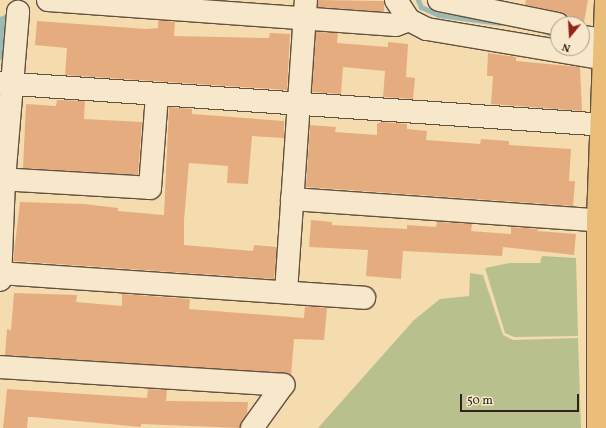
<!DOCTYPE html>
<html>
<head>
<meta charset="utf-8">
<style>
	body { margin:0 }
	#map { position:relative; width:606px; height:428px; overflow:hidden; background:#f5dcaf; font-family:Vollkorn,serif }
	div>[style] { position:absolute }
	.green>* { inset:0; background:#b8c18d }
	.water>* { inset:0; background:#9dbab2 }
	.stream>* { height:5px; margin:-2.5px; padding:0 2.5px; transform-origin:2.5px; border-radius:2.5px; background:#9dbab2 }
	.building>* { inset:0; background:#e5ad7f }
	.roads { filter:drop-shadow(1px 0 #625041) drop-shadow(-1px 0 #625041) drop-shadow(0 1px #625041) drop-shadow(0 -1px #625041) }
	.minor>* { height:22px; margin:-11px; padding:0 11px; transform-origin:11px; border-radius:11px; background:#f8e8cb }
	.highway>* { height:22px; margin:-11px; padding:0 11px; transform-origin:11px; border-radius:11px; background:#eabe78 }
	span { translate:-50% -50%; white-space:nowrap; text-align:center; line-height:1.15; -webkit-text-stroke:4px #f8e8cb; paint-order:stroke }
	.north { position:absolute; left:550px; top:16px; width:40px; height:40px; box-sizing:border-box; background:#f8e8cb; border:1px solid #a89985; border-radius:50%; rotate:198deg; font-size:11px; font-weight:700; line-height:16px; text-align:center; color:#31221c }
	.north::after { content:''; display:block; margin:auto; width:14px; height:18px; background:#8f2418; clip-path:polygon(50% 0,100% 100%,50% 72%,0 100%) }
	.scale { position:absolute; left:460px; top:394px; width:119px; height:18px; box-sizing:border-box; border:2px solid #31221c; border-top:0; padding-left:5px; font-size:12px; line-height:14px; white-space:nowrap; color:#31221c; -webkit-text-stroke:3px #f8e8cb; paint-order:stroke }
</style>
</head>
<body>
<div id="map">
	<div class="green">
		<i style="clip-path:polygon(542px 256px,576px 258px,578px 336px,514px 337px,505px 333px,485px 268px,510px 263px,540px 263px)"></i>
		<i style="clip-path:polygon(470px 273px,483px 275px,503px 335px,513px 340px,578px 338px,581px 428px,318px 428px,414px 320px,440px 299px,469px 296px)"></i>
	</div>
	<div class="water">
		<i style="clip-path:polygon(13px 12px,10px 62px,0 60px,0 17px)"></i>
	</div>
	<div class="stream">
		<i style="left:418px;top:0;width:8px;rotate:67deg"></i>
		<i style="left:421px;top:7px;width:20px;rotate:24deg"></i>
		<i style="left:439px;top:15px;width:61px;rotate:7.6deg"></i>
		<i style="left:544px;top:31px;width:15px;rotate:23deg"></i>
	</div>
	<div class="building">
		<i style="clip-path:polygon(318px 0,384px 1px,384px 12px,318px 7px)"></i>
		<i style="clip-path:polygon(526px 0,588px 0,584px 22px,569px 19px,560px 12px,525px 5px)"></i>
		<i style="clip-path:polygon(158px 20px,175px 22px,174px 36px,269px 38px,270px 33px,290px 34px,287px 90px,65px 75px,67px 48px,35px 45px,37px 21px,146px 29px,158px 28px)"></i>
		<i style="clip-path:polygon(316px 32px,338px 33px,337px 43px,388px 47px,388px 42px,408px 44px,406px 77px,415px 78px,413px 99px,383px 97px,385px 71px,343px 67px,341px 94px,312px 92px)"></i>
		<i style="clip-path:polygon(488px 53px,516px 57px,516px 61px,580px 67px,582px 111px,491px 104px,493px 76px,487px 76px)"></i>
		<i style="clip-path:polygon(57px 100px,85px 101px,84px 119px,142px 122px,138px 175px,23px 168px,26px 104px,56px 106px)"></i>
		<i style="clip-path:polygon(169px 107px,192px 109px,192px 114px,284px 121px,284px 138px,252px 136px,248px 184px,227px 183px,228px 166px,189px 163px,184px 220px,184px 245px,253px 251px,254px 245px,277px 247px,274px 279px,13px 261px,20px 202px,84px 204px,118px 208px,118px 211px,164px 215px)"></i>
		<i style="clip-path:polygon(381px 122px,407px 124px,407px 129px,427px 131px,426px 140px,480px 144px,481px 139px,509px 141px,509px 145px,571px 149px,569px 181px,575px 181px,573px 206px,306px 187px,310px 125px,336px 127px,335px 132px,377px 135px,377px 124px)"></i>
		<i style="clip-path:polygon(311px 220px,332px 222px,332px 225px,407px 229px,407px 225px,436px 227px,437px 222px,472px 224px,471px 231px,511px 234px,511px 227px,538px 229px,537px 231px,576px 234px,574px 255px,503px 247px,502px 256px,403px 251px,401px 279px,366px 276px,368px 250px,309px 247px)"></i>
		<i style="clip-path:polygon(14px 293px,77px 295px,76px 302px,122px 306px,122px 294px,190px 299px,189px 309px,304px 318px,305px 306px,327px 308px,324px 340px,294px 339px,291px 376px,284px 373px,5px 355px,7px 329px,11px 330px)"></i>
		<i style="clip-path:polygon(7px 389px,147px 398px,148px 389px,167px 390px,166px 401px,248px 402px,247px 413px,240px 428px,141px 424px,141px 427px,33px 417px,28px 417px,27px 428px,3px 428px)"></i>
	</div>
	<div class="roads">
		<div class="minor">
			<i style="left:48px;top:0;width:349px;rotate:4.1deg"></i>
			<i style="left:396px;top:25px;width:14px;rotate:-21deg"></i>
			<i style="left:396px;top:0;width:24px;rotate:57deg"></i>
			<i style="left:409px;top:20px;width:20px;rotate:27deg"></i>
			<i style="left:427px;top:29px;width:181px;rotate:9.5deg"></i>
			<i style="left:439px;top:0;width:121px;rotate:11.4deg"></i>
			<i style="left:582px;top:37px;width:24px;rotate:7deg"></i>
			<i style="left:0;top:83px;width:607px;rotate:3.96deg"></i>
			<i style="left:0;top:179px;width:150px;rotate:3.4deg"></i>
			<i style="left:150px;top:188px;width:94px;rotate:-85.7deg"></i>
			<i style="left:292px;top:199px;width:315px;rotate:4deg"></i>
			<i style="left:0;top:273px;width:365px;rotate:3.9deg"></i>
			<i style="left:0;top:280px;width:100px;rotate:-87.7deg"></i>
			<i style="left:4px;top:180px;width:169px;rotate:-85.2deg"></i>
			<i style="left:286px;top:292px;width:293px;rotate:-86.1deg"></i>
			<i style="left:0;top:367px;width:284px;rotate:3.6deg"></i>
			<i style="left:252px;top:428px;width:53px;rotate:-54.2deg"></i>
		</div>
		<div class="highway">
			<i style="left:598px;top:428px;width:208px;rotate:-90deg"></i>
			<i style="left:598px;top:220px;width:220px;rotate:-87.9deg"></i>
		</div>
	</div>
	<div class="north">N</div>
	<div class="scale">50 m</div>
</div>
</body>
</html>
